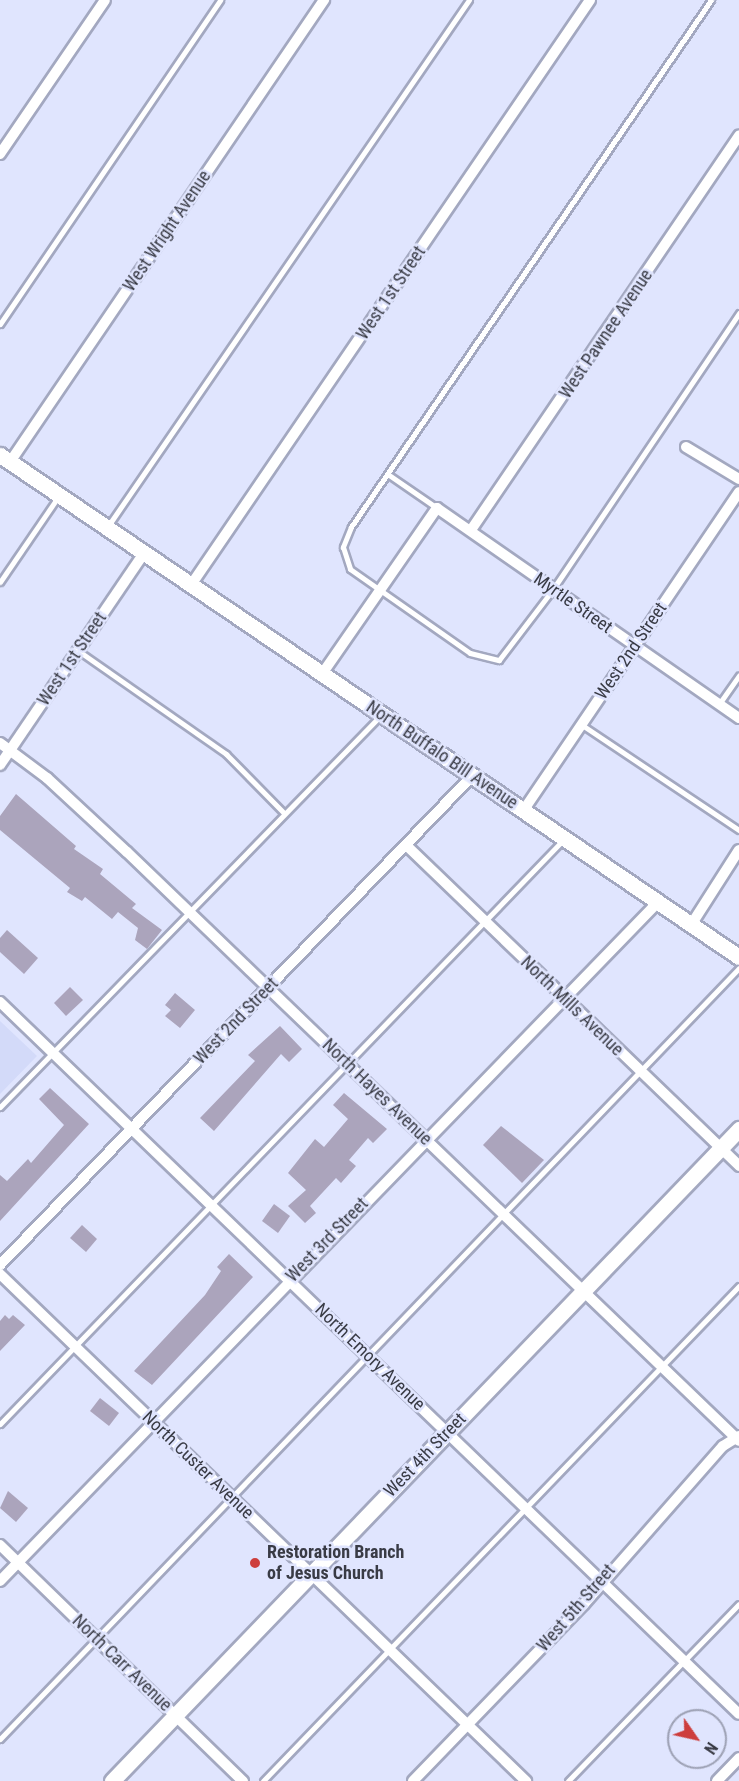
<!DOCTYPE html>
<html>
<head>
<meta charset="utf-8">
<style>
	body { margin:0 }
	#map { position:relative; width:739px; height:1781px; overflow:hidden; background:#e0e5fe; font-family:"Roboto Condensed",sans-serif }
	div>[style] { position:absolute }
	.built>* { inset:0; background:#d3daf9 }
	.building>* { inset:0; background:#aba4bc }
	.roads { filter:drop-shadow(2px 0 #a3a8c0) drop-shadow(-2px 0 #a3a8c0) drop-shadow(0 2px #a3a8c0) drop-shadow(0 -2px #a3a8c0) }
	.lane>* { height:5px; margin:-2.5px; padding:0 2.5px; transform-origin:2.5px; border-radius:2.5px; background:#fff }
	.street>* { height:10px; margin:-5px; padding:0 5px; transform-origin:5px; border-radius:5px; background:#fff }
	.secondary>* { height:15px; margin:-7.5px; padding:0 7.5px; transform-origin:7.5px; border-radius:7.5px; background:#fff }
	.dots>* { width:16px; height:16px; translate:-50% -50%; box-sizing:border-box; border:3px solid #e0e5fe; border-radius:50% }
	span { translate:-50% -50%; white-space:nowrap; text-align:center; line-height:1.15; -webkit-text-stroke:5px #e0e5fe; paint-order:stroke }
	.street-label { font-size:18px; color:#393b45 }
	.poi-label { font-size:18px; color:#393b45; font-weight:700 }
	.left { translate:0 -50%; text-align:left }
	.north { position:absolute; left:667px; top:1709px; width:60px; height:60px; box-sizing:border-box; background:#e0e5fe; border:2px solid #9da1b4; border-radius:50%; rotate:124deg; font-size:16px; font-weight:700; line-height:24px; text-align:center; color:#393b45 }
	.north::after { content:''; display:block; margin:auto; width:21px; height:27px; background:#cd3e3d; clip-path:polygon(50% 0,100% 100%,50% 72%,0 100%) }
</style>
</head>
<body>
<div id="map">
	<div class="built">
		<i style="clip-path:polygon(0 1021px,37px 1056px,0 1094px)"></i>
	</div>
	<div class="building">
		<i style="clip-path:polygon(16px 794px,76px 846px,74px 849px,103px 869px,100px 874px,136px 904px,132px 908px,162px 930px,147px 949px,135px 940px,138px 928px,118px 912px,112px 919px,85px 897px,82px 901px,67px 892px,70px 888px,0 830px,0 816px)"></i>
		<i style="clip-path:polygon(7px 930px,38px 958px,24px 974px,0 952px,0 938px)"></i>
		<i style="clip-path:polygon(70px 987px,83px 1000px,66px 1016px,54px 1003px)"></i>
		<i style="clip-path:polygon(175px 993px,195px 1010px,180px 1028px,165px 1016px,171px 1010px,165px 1005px)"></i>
		<i style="clip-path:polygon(280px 1026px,302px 1049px,289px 1062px,281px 1054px,214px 1131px,200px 1118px,255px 1061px,248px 1055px)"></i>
		<i style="clip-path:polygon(50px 1088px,89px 1124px,0 1221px,0 1175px,7px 1181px,28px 1159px,31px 1163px,64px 1125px,39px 1099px)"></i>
		<i style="clip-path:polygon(344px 1093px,387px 1129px,373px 1143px,368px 1138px,349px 1160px,356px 1166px,341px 1183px,336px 1178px,310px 1206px,316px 1213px,305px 1223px,288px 1206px,306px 1190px,288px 1173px,315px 1139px,324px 1147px,348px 1119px,333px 1105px)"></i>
		<i style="clip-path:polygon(501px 1126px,544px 1160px,522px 1183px,483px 1145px)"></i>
		<i style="clip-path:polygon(274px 1204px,290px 1216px,278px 1233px,262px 1221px)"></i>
		<i style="clip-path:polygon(82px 1225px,97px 1239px,86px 1252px,70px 1238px)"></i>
		<i style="clip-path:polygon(229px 1254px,253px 1277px,152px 1385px,134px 1371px,205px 1295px,221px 1271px,217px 1267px)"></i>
		<i style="clip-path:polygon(5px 1315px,9px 1319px,13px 1315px,25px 1325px,0 1351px,0 1321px)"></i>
		<i style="clip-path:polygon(100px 1398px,119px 1413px,109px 1426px,90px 1411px)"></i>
		<i style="clip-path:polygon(8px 1491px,28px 1508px,16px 1522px,0 1508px)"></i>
	</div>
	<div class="roads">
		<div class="lane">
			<i style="left:711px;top:0;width:638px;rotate:124.34deg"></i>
			<i style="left:351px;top:527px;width:22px;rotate:112deg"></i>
			<i style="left:343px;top:547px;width:23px;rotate:72deg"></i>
			<i style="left:350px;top:569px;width:146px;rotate:35deg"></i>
			<i style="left:470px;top:653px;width:30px;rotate:14deg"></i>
			<i style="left:499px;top:660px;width:89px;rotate:-52.7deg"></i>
			<i style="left:553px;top:589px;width:333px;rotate:-56deg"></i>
			<i style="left:0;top:324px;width:392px;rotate:-55.8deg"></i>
			<i style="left:389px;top:475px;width:58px;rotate:34.5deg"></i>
			<i style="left:108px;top:526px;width:638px;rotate:-55.54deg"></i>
			<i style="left:0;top:582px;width:103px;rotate:-55.7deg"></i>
			<i style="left:77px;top:650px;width:182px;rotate:34.9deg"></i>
			<i style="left:226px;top:754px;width:83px;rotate:45.5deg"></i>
			<i style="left:719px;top:704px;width:35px;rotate:-55deg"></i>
			<i style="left:582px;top:725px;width:189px;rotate:33.8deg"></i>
			<i style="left:0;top:1107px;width:545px;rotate:-45.82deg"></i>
			<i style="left:0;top:1424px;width:811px;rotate:-46.05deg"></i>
			<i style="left:0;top:1739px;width:1068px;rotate:-46.21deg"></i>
			<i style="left:263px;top:1781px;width:687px;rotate:-46.12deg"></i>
			<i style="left:568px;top:1781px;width:246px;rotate:-46deg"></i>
		</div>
		<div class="street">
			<i style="left:0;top:154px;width:186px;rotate:-55.7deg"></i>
			<i style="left:686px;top:447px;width:62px;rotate:31.1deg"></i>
			<i style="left:10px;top:462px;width:559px;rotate:-55.8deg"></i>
			<i style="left:471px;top:530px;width:477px;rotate:-55.8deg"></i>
			<i style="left:191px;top:585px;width:708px;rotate:-55.7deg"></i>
			<i style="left:322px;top:674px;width:202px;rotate:-55.3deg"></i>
			<i style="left:437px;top:508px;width:368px;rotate:34.8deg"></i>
			<i style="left:0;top:743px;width:59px;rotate:36.7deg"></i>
			<i style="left:47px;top:778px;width:109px;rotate:42.8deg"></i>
			<i style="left:127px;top:852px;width:849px;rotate:43.9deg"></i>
			<i style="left:0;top:765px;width:256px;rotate:-55.8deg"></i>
			<i style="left:523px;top:811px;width:385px;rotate:-55.9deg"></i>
			<i style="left:406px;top:845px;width:463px;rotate:43.9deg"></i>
			<i style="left:691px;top:925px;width:89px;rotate:-57.4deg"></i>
			<i style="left:0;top:1002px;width:1026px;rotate:43.93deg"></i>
			<i style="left:0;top:1265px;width:680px;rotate:-46.01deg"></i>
			<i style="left:0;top:1274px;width:731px;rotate:43.95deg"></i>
			<i style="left:0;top:1545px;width:339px;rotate:44.2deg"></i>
			<i style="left:0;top:1581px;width:946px;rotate:-45.9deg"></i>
			<i style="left:413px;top:1781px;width:246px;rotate:-46deg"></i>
			<i style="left:584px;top:1604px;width:210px;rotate:-48.7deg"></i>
			<i style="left:723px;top:1446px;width:19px;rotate:-32deg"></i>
			<i style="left:717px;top:1781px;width:32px;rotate:-46deg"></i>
		</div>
		<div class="secondary">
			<i style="left:0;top:455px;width:893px;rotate:34.19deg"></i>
			<i style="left:112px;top:1781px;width:905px;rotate:-46.12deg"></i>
		</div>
	</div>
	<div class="dots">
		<i style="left:255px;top:1563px;background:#cd3e3d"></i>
	</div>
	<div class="street-label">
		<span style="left:167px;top:231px;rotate:-56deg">West Wright Avenue</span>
		<span style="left:391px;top:293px;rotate:-56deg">West 1st Street</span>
		<span style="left:606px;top:334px;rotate:-56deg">West Pawnee Avenue</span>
		<span style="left:573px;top:603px;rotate:35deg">Myrtle Street</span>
		<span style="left:631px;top:651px;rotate:-56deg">West 2nd Street</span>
		<span style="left:72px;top:659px;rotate:-56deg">West 1st Street</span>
		<span style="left:442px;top:755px;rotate:34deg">North Buffalo Bill Avenue</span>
		<span style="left:572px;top:1006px;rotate:44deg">North Mills Avenue</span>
		<span style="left:236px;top:1021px;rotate:-46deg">West 2nd Street</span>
		<span style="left:377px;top:1092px;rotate:44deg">North Hayes Avenue</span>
		<span style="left:327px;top:1240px;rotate:-46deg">West 3rd Street</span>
		<span style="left:370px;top:1357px;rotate:44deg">North Emory Avenue</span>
		<span style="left:425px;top:1455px;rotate:-46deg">West 4th Street</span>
		<span style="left:198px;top:1465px;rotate:44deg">North Custer Avenue</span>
		<span style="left:576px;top:1608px;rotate:-49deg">West 5th Street</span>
		<span style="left:122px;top:1663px;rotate:44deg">North Carr Avenue</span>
	</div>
	<div class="poi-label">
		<span class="left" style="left:267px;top:1563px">Restoration Branch<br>of Jesus Church</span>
	</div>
	<div class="north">N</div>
</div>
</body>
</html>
